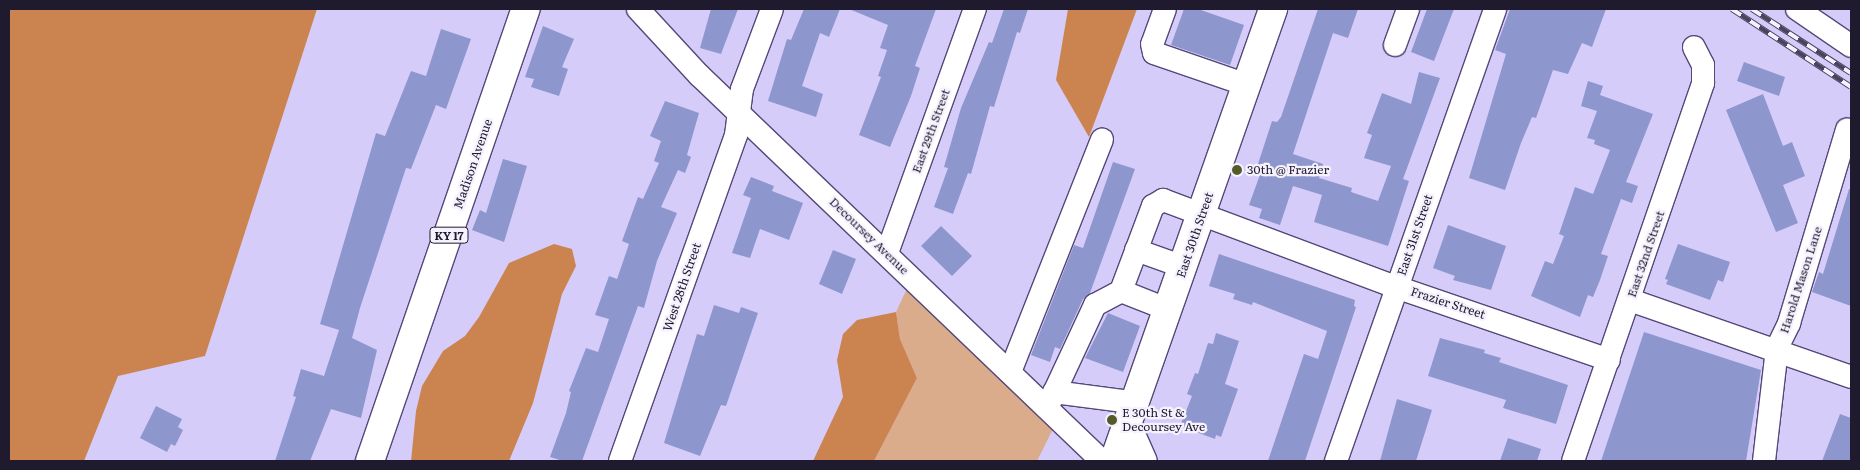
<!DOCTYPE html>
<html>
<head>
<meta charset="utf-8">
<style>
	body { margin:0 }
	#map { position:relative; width:1860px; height:470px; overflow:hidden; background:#d6ccfa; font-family:Literata,serif }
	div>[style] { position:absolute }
	.green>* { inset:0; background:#daac8c }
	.forest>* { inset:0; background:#cb8450 }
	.building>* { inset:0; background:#8d97cd }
	.roads { filter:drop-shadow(1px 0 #554878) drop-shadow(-1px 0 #554878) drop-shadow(0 1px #554878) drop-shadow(0 -1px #554878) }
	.minor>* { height:22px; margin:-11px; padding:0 11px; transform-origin:11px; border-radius:11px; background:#fff }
	.major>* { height:28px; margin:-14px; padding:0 14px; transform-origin:14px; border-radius:14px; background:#fff }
	.rail>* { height:5.5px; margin-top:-2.75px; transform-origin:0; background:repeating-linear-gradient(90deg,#f5f2fe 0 11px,#4a435e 0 22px); box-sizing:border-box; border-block:1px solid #4a435e }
	.dots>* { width:14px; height:14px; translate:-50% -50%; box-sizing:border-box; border:2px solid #f5f2fe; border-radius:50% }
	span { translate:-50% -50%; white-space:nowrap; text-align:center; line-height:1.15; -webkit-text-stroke:4.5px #f5f2fe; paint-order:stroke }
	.shield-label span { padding:1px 4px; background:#f5f2fe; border:1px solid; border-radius:4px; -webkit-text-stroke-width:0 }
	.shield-label { font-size:11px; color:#201a2f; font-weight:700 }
	.street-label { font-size:12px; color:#201a2f }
	.poi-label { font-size:12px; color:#201a2f }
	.left { translate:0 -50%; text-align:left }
	.frame { position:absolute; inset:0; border:10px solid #201a2f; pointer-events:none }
</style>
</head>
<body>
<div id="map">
	<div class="green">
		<i style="clip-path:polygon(912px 278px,1058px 419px,1037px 461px,874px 461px,917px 378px,900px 339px,896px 312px)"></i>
	</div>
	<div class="forest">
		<i style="clip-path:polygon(9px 9px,317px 9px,205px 356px,118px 376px,84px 461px,9px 461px)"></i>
		<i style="clip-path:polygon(1068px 9px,1137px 9px,1089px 137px,1056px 80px)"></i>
		<i style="clip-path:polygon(554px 244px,572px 249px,576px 266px,562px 294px,533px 403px,509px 461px,411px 461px,416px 411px,422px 386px,443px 351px,465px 336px,479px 317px,509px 263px)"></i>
		<i style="clip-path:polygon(896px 312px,900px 339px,917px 378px,874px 461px,813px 461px,843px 397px,837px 360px,843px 334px,857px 320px)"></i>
	</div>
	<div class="building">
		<i style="clip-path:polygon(711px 9px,738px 9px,721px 54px,700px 48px)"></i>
		<i style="clip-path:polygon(804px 9px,840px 9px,829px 37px,820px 33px,802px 86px,823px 94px,816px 117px,768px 101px,787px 39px,791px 40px)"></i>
		<i style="clip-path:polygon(849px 9px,936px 9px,915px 66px,920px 68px,911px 96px,890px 147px,859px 135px,881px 77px,878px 76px,887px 50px,880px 48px,888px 25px)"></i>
		<i style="clip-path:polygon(1004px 9px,1028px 9px,1020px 33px,1017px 32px,994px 107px,990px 106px,971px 174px,968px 173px,953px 214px,934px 207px,948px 168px,944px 167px,961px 108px,989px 42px,992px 43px)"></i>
		<i style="clip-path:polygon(1184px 9px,1198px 9px,1244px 25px,1230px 65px,1171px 45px)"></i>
		<i style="clip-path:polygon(1318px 9px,1358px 9px,1348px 38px,1333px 33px,1293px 154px,1323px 164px,1319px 178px,1352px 188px,1351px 192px,1378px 201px,1391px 166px,1364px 158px,1372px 135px,1367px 133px,1382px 93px,1411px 104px,1419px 72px,1440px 78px,1403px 179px,1409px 181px,1388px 246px,1314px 222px,1322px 195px,1293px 186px,1280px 225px,1259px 218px,1262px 209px,1249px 205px,1261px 172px,1256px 170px,1272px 121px,1277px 122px,1281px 117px)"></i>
		<i style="clip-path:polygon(1427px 9px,1454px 9px,1434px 61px,1411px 52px)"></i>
		<i style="clip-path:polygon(1510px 9px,1606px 9px,1592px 47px,1582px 43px,1568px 74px,1553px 70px,1536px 118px,1532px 117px,1521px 143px,1505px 190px,1469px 178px,1506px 54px,1495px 50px)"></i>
		<i style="clip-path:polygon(543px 26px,574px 39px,562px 67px,568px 69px,559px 96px,531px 87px,534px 79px,525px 77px)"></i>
		<i style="clip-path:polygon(441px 29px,471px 39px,446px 109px,436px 105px,411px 169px,406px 168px,360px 308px,352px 338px,377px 350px,361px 418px,331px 409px,310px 461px,275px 461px,296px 397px,293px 396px,301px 369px,324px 376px,339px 330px,320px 324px,376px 133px,385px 136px,411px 71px,426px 76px)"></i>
		<i style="clip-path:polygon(1744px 62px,1785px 77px,1779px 96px,1737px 81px)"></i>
		<i style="clip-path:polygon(1588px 81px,1603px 86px,1600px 95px,1653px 114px,1626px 182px,1638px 186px,1632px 203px,1621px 199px,1601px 254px,1608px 256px,1600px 280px,1593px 297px,1588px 295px,1580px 317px,1531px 296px,1545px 261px,1553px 264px,1564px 236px,1559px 234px,1575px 187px,1593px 194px,1610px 150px,1594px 144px,1595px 140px,1587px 138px,1597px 111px,1581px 106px)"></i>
		<i style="clip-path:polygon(1763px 94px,1783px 146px,1792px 142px,1805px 176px,1783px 185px,1798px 223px,1776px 232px,1726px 110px)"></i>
		<i style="clip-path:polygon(665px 101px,699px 113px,687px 155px,691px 157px,685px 173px,678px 170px,661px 207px,677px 213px,657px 261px,644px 308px,638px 306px,582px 461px,563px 461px,550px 457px,566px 413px,571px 392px,569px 391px,586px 348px,598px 352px,609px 319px,595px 315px,609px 276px,617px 279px,629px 244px,622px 241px,638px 197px,643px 199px,659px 163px,654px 161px,661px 141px,650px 136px)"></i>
		<i style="clip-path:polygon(503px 159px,527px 166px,504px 242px,472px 230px,480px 210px,486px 213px)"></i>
		<i style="clip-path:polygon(1113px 162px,1135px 169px,1090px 293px,1083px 299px,1060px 349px,1055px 347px,1050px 362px,1031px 355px,1074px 245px,1083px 248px)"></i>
		<i style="clip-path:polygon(751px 177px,774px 186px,772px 191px,803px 203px,789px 240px,760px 229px,750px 258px,732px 253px,751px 198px,743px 195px)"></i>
		<i style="clip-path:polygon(1849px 189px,1851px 189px,1851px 306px,1812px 292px,1819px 272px,1823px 274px)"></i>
		<i style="clip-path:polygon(1448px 225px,1506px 246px,1491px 290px,1453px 280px,1455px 276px,1433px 268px)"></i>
		<i style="clip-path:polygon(941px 226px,972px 256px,952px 276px,921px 246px)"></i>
		<i style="clip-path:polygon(1678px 244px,1730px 262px,1723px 282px,1718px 280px,1710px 300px,1666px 284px,1668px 280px,1665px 279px)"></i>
		<i style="clip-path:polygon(833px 250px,856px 259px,842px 294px,819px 284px)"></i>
		<i style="clip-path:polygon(1219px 254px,1355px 300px,1354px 306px,1356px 307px,1305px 461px,1268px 461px,1304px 354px,1318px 359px,1327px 331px,1253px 302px,1252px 305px,1233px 299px,1235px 294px,1209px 286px)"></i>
		<i style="clip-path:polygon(714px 305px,739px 313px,741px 307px,758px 313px,726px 406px,721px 405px,700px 456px,664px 443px,697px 334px,704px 336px)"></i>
		<i style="clip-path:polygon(1108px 313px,1140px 326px,1123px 372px,1085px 358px)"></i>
		<i style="clip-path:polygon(1644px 332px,1761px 370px,1746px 461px,1601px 461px)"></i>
		<i style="clip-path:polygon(1216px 333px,1239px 341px,1225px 384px,1238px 389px,1221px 437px,1216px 435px,1215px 439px,1180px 426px,1192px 396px,1187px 394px,1195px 373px,1198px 374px,1208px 343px,1213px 344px)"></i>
		<i style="clip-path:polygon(1440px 338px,1485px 350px,1484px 353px,1501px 358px,1499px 362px,1568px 385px,1556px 424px,1503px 408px,1506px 400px,1428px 376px)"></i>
		<i style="clip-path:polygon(1397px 399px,1432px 410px,1416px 461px,1380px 461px)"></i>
		<i style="clip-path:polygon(156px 406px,182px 419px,178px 427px,183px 430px,175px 446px,171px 444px,167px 452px,140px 438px)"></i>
		<i style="clip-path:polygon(1840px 414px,1851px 418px,1851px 461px,1822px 461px)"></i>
		<i style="clip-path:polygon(1508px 438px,1541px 449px,1537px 461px,1500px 461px)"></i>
	</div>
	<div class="roads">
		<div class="minor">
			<i style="left:638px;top:9px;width:90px;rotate:47.3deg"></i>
			<i style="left:699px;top:75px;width:558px;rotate:43.77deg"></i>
			<i style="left:1165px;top:9px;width:37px;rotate:110deg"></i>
			<i style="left:1152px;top:44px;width:9px;rotate:77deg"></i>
			<i style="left:1154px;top:53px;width:98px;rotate:19deg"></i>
			<i style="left:1797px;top:9px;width:65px;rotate:34.4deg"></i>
			<i style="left:1395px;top:45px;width:38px;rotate:-70deg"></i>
			<i style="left:1136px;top:250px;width:51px;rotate:19.5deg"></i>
			<i style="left:887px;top:253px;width:259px;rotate:-70.2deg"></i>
			<i style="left:1121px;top:291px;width:91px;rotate:-69.4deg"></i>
			<i style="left:1153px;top:206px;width:12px;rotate:-31deg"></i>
			<i style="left:1163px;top:200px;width:249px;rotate:20.5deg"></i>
			<i style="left:1396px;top:287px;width:225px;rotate:18.9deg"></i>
			<i style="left:1630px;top:300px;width:234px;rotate:19.2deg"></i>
			<i style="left:1010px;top:372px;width:250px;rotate:-68.4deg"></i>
			<i style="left:1054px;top:392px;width:84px;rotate:7.5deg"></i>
			<i style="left:1047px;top:408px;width:114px;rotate:-65deg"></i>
			<i style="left:1095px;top:305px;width:30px;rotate:-28deg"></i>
			<i style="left:1121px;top:291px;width:52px;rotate:21.6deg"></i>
			<i style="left:620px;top:461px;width:346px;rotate:-70.4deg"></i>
			<i style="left:736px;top:135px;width:46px;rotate:-82.6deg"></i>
			<i style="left:742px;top:89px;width:85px;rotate:-69.4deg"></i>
			<i style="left:1336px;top:461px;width:479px;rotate:-70.6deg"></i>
			<i style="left:1573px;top:461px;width:400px;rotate:-71deg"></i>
			<i style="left:1703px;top:83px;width:18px;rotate:-90deg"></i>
			<i style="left:1703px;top:65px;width:20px;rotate:-117deg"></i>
			<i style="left:1764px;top:461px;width:114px;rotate:-83.4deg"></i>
			<i style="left:1777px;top:348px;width:28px;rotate:-64deg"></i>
			<i style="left:1789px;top:323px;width:202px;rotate:-73.3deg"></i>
		</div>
		<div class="major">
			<i style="left:1128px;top:428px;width:36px;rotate:66deg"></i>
			<i style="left:370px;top:461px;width:478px;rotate:-71deg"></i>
			<i style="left:1114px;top:461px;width:479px;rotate:-70.6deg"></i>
		</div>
	</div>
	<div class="rail">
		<i style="left:1732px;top:9px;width:142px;rotate:33.2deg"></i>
		<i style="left:1752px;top:9px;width:118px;rotate:32.9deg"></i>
	</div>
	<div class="dots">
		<i style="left:1237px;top:170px;background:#545b29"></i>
		<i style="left:1112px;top:420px;background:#545b29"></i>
	</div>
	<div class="shield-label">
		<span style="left:449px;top:235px">KY 17</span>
	</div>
	<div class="street-label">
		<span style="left:931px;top:131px;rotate:-70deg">East 29th Street</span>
		<span style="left:473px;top:164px;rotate:-71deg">Madison Avenue</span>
		<span style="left:1195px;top:235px;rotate:-71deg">East 30th Street</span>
		<span style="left:1415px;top:235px;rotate:-71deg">East 31st Street</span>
		<span style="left:869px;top:236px;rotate:44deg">Decoursey Avenue</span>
		<span style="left:1646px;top:254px;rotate:-71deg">East 32nd Street</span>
		<span style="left:1801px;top:280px;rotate:-72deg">Harold Mason Lane</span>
		<span style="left:682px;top:287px;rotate:-71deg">West 28th Street</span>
		<span style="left:1448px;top:303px;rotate:18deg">Frazier Street</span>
	</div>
	<div class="poi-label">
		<span class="left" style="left:1247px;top:170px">30th @ Frazier</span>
		<span class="left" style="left:1122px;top:420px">E 30th St &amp;<br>Decoursey Ave</span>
	</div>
	<div class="frame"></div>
</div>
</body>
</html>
